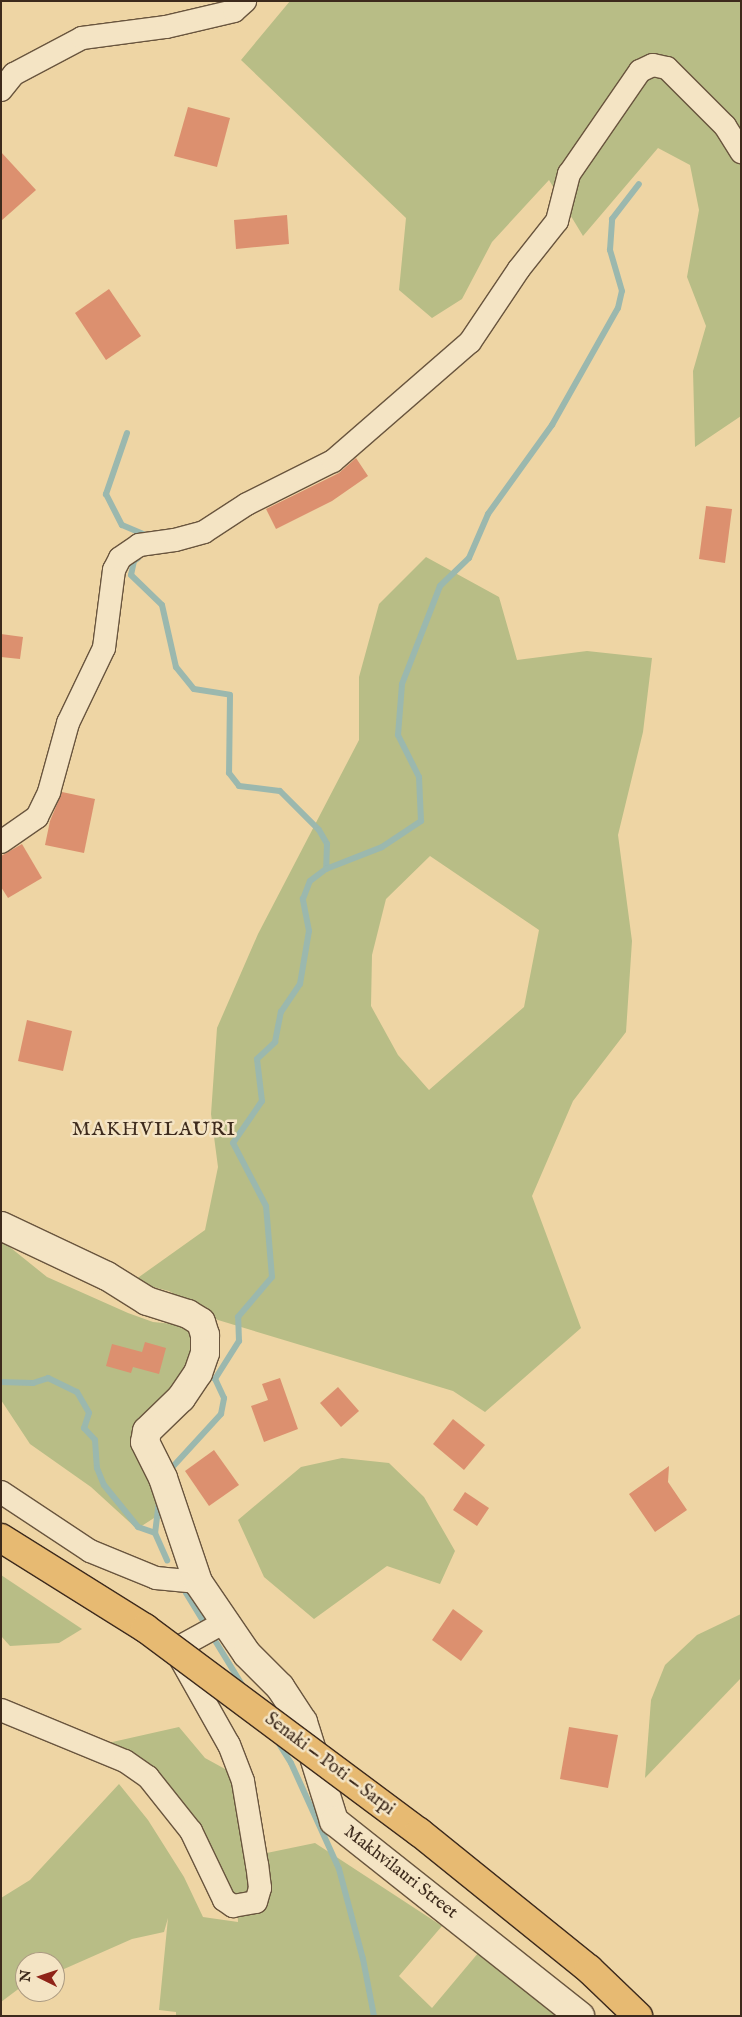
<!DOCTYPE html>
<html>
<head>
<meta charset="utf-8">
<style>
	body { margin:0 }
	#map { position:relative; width:742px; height:2017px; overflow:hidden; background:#eed5a4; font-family:"IM FELL English",serif }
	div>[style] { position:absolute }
	.green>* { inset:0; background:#b8bd86 }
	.stream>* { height:6px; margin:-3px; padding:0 3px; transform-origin:3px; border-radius:3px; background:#9bb8ae }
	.building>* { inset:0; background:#dc906f }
	.roads { filter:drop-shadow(1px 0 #69553e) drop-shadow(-1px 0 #69553e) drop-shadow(0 1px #69553e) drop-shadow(0 -1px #69553e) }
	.minor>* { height:22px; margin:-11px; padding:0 11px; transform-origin:11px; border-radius:11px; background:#f4e4c4 }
	.tertiary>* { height:28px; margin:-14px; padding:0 14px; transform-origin:14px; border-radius:14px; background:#f4e4c4 }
	.bridges { filter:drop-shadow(1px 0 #3d2a1c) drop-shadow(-1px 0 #3d2a1c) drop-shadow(0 1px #3d2a1c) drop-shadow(0 -1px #3d2a1c) }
	.trunk-bridge>* { height:28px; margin:-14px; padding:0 14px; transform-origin:14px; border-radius:14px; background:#e7ba72 }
	span { translate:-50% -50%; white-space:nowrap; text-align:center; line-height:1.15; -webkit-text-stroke:5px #f4e4c4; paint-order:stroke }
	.street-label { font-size:18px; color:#3d2a1c }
	.quarter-label { font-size:20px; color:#3d2a1c; letter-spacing:1px }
	.frame { position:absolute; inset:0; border:2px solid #3d2a1c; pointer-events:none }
	.north { position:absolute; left:15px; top:1952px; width:50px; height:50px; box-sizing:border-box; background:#f4e4c4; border:1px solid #ab9a81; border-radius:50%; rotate:274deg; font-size:14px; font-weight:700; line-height:20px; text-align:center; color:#3d2a1c }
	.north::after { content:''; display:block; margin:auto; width:18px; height:22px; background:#8f2418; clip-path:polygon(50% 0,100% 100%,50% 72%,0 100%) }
</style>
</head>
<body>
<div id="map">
	<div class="green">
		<i style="clip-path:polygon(290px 1px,741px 1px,741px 416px,695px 447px,693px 371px,706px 326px,687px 277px,699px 210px,690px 165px,658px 148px,583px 236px,549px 180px,492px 242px,462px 299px,432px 318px,399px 290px,406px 218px,241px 60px)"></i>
		<i style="clip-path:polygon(evenodd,426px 557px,499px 597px,517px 660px,587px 651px,652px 658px,643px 732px,618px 835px,632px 941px,626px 1032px,573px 1101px,532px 1196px,581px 1328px,485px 1412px,453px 1391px,218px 1320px,169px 1291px,132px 1282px,205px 1230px,218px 1167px,211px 1114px,217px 1028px,258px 934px,359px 740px,359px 677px,379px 604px,426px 557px,430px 856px,539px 930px,524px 1007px,429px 1090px,398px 1055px,371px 1006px,372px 955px,386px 899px,430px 856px)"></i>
		<i style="clip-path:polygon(1px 1240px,47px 1277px,128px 1313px,153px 1322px,184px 1325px,197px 1343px,197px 1363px,147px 1431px,171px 1507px,137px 1529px,91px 1487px,30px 1444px,1px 1400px)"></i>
		<i style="clip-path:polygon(342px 1458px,389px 1463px,424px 1497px,455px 1551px,440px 1584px,387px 1566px,314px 1619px,264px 1577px,238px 1520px,301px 1467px)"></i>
		<i style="clip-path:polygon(1px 1575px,82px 1629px,59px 1643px,10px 1646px,1px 1636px)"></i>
		<i style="clip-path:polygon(741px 1614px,741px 1678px,645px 1778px,651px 1700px,665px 1665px,697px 1635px)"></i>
		<i style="clip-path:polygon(179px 1727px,205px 1758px,256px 1786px,257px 1855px,315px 1843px,442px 1926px,399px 1976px,432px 2008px,479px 1952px,564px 2016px,176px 2016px,176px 2012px,159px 2010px,168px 1918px,164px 1932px,132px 1939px,55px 1973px,55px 1962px,25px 1962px,25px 1984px,1px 2002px,1px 1898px,30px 1880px,119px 1784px,148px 1820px,184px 1877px,203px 1917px,238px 1922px,237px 1903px,182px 1821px,99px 1745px)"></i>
	</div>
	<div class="stream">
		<i style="left:127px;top:433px;width:65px;rotate:109deg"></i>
		<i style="left:106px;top:494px;width:35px;rotate:63deg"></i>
		<i style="left:122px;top:525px;width:25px;rotate:23deg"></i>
		<i style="left:145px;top:535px;width:4px;rotate:90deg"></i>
		<i style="left:138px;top:558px;width:5px;rotate:143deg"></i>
		<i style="left:134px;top:561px;width:14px;rotate:102deg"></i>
		<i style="left:131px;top:575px;width:43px;rotate:44.1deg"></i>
		<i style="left:162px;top:605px;width:64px;rotate:77.3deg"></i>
		<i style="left:176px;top:667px;width:28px;rotate:51deg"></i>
		<i style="left:194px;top:689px;width:36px;rotate:9deg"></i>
		<i style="left:230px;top:695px;width:78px;rotate:90.7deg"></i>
		<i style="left:229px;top:773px;width:16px;rotate:52deg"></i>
		<i style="left:239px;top:786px;width:41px;rotate:7deg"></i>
		<i style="left:280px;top:791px;width:55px;rotate:45deg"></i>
		<i style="left:319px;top:830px;width:16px;rotate:60deg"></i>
		<i style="left:327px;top:844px;width:25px;rotate:92deg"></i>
		<i style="left:1px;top:1382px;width:32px;rotate:2deg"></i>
		<i style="left:33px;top:1383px;width:16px;rotate:-18deg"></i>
		<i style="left:48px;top:1378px;width:32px;rotate:26deg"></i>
		<i style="left:77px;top:1392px;width:24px;rotate:60deg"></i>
		<i style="left:89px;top:1413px;width:16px;rotate:108deg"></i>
		<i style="left:84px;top:1428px;width:16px;rotate:47deg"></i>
		<i style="left:95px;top:1440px;width:28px;rotate:86deg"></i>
		<i style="left:97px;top:1468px;width:18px;rotate:68deg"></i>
		<i style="left:104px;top:1485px;width:54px;rotate:51deg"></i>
		<i style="left:138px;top:1527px;width:18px;rotate:19deg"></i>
		<i style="left:167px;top:1473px;width:80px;rotate:-47.5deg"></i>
		<i style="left:221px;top:1414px;width:16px;rotate:-79deg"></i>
		<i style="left:224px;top:1398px;width:21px;rotate:-115deg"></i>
		<i style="left:215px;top:1379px;width:45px;rotate:-57.7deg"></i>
		<i style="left:239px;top:1341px;width:24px;rotate:-92deg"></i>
		<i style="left:238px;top:1317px;width:52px;rotate:-49.6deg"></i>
		<i style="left:272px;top:1277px;width:71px;rotate:-94.8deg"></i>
		<i style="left:266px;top:1206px;width:71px;rotate:-117.6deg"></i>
		<i style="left:233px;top:1143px;width:51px;rotate:-55.4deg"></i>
		<i style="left:262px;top:1101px;width:42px;rotate:-96.8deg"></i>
		<i style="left:257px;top:1059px;width:25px;rotate:-43deg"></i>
		<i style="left:275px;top:1042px;width:31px;rotate:-79deg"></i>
		<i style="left:281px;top:1012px;width:34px;rotate:-56deg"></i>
		<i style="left:300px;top:984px;width:54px;rotate:-80.4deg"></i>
		<i style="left:309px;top:931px;width:33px;rotate:-101deg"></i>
		<i style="left:303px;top:899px;width:19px;rotate:-69deg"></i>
		<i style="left:310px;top:881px;width:20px;rotate:-37deg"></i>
		<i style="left:326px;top:869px;width:60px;rotate:-21.4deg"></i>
		<i style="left:382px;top:847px;width:47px;rotate:-33.7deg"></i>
		<i style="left:421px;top:821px;width:44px;rotate:-92.6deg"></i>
		<i style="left:419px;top:777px;width:47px;rotate:-116.6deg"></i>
		<i style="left:398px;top:735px;width:51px;rotate:-85.5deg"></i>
		<i style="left:402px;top:684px;width:105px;rotate:-68.8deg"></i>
		<i style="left:440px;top:586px;width:40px;rotate:-44deg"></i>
		<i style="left:469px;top:558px;width:48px;rotate:-66.6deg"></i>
		<i style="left:488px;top:514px;width:110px;rotate:-54.3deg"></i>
		<i style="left:552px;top:425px;width:134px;rotate:-60.6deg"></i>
		<i style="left:618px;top:308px;width:17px;rotate:-77deg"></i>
		<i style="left:622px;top:291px;width:43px;rotate:-106.3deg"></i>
		<i style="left:610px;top:250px;width:31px;rotate:-86deg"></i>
		<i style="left:612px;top:219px;width:44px;rotate:-52.4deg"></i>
		<i style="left:159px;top:1501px;width:32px;rotate:97deg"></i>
		<i style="left:155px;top:1533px;width:30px;rotate:66deg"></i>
		<i style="left:186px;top:1593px;width:111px;rotate:58.6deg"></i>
		<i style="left:276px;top:1739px;width:28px;rotate:58deg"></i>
		<i style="left:291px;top:1763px;width:116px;rotate:65.6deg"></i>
		<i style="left:339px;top:1869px;width:93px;rotate:75.1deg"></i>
		<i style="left:363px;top:1959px;width:58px;rotate:79.1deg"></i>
	</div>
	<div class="building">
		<i style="clip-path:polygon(188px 107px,230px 118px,217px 167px,174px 156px)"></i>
		<i style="clip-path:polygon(1px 152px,36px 190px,1px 221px)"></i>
		<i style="clip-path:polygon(287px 215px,289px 244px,236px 249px,234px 220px)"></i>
		<i style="clip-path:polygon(109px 289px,141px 336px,106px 360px,75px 313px)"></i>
		<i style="clip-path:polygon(356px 458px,368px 476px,332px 501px,276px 529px,266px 509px,339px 473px)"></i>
		<i style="clip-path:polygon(706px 506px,732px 509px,725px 563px,699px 559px)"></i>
		<i style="clip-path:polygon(1px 634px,23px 637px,20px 659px,1px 657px)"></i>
		<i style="clip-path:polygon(62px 792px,95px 799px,84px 853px,45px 845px,50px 821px)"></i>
		<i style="clip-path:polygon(22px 844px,42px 878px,8px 898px,1px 887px,1px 856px)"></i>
		<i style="clip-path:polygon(27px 1020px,72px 1031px,63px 1071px,18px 1061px)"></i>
		<i style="clip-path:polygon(145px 1342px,166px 1348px,159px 1374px,133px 1367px,131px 1373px,106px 1366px,112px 1344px,142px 1352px)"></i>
		<i style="clip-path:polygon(280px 1378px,298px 1429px,264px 1442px,251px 1406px,268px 1400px,262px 1384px)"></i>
		<i style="clip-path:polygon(338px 1387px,359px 1411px,341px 1427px,320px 1403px)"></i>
		<i style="clip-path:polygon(453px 1419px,485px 1445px,464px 1470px,433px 1444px)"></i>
		<i style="clip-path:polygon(214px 1450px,239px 1485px,209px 1506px,185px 1471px)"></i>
		<i style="clip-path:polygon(669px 1466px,668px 1482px,687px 1510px,655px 1532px,629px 1494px)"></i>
		<i style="clip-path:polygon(465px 1492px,489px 1508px,477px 1526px,453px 1510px)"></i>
		<i style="clip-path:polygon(453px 1609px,483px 1631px,461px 1661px,432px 1640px)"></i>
		<i style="clip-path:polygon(569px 1727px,618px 1735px,608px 1788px,560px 1779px)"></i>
	</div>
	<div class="roads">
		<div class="minor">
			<i style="left:1px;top:90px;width:21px;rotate:-51deg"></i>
			<i style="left:14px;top:74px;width:77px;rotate:-27.9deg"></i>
			<i style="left:82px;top:38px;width:85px;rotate:-7.5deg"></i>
			<i style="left:166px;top:27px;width:70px;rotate:-13.2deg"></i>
			<i style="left:234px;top:11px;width:15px;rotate:-42deg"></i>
			<i style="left:1px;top:842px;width:44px;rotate:-34.8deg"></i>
			<i style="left:37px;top:817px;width:28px;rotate:-64deg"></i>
			<i style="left:49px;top:792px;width:72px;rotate:-74.6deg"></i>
			<i style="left:68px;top:723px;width:83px;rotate:-64.4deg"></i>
			<i style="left:104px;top:648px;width:79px;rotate:-82.7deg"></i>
			<i style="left:114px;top:570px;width:13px;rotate:-63deg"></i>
			<i style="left:120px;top:558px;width:23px;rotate:-34deg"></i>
			<i style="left:139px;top:545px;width:36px;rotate:-8deg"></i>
			<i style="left:175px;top:540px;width:30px;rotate:-15deg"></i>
			<i style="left:204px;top:532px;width:51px;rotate:-33.1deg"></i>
			<i style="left:247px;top:504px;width:96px;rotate:-26.6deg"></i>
			<i style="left:333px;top:461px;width:181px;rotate:-41deg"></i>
			<i style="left:470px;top:342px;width:88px;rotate:-56.1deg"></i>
			<i style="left:519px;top:269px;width:61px;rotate:-51.6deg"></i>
			<i style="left:557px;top:221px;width:49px;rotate:-75.7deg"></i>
			<i style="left:569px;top:174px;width:125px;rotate:-55.4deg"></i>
			<i style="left:640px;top:71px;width:14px;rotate:-25deg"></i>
			<i style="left:653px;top:65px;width:14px;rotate:12deg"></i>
			<i style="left:667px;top:68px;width:82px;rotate:45deg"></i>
			<i style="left:725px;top:126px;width:31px;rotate:58deg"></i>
			<i style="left:1px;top:1492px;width:107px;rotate:33.5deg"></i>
			<i style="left:90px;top:1551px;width:71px;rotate:22.2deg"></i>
			<i style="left:156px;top:1578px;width:42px;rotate:5.4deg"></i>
			<i style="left:1px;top:1710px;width:134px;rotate:22.4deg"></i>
			<i style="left:125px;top:1761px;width:28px;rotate:35deg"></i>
			<i style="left:148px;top:1777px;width:69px;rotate:51.5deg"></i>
			<i style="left:191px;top:1831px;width:76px;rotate:64.4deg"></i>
			<i style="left:224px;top:1900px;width:11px;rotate:34deg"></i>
			<i style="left:233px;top:1906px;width:23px;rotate:-10deg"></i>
			<i style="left:256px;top:1902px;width:15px;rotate:-74deg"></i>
			<i style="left:260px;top:1888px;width:23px;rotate:-97deg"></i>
			<i style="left:257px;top:1865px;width:85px;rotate:-99.5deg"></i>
			<i style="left:243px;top:1781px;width:39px;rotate:-111deg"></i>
			<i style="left:229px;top:1745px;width:100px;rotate:-119.4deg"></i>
			<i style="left:180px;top:1658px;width:13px;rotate:-77deg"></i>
			<i style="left:183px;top:1645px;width:48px;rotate:-28.7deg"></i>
		</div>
		<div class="tertiary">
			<i style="left:1px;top:1226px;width:117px;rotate:25.3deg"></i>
			<i style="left:107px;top:1276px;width:47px;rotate:32deg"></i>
			<i style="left:147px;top:1301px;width:43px;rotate:17.6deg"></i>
			<i style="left:188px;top:1314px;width:15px;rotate:32deg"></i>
			<i style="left:201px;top:1322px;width:14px;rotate:73deg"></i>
			<i style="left:205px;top:1335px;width:18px;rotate:90deg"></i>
			<i style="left:205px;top:1353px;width:21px;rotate:109deg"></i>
			<i style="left:198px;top:1373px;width:30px;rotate:124deg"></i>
			<i style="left:181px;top:1398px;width:47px;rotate:135.9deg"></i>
			<i style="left:147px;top:1431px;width:11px;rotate:100deg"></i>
			<i style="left:145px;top:1442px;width:40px;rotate:63.4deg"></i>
			<i style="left:163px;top:1478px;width:110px;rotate:71.4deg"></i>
			<i style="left:198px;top:1582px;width:87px;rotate:55.8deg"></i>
			<i style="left:247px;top:1654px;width:47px;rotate:45deg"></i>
			<i style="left:280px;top:1687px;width:42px;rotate:56.7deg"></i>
			<i style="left:303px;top:1722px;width:104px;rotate:72.6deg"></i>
			<i style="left:334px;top:1821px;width:314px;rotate:38.4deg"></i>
		</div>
	</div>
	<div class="bridges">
		<div class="trunk-bridge">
			<i style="left:1px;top:1538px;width:170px;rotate:32deg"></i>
			<i style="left:145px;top:1628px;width:342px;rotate:36.7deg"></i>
			<i style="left:419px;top:1832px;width:218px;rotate:38.9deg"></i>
			<i style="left:589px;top:1969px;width:68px;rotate:43.8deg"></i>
		</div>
	</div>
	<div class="street-label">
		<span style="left:329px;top:1765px;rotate:37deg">Senaki — Poti — Sarpi</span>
		<span style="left:400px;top:1873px;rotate:38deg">Makhvilauri Street</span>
	</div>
	<div class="quarter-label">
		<span style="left:154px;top:1129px">MAKHVILAURI</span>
	</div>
	<div class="frame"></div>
	<div class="north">N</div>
</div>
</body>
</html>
